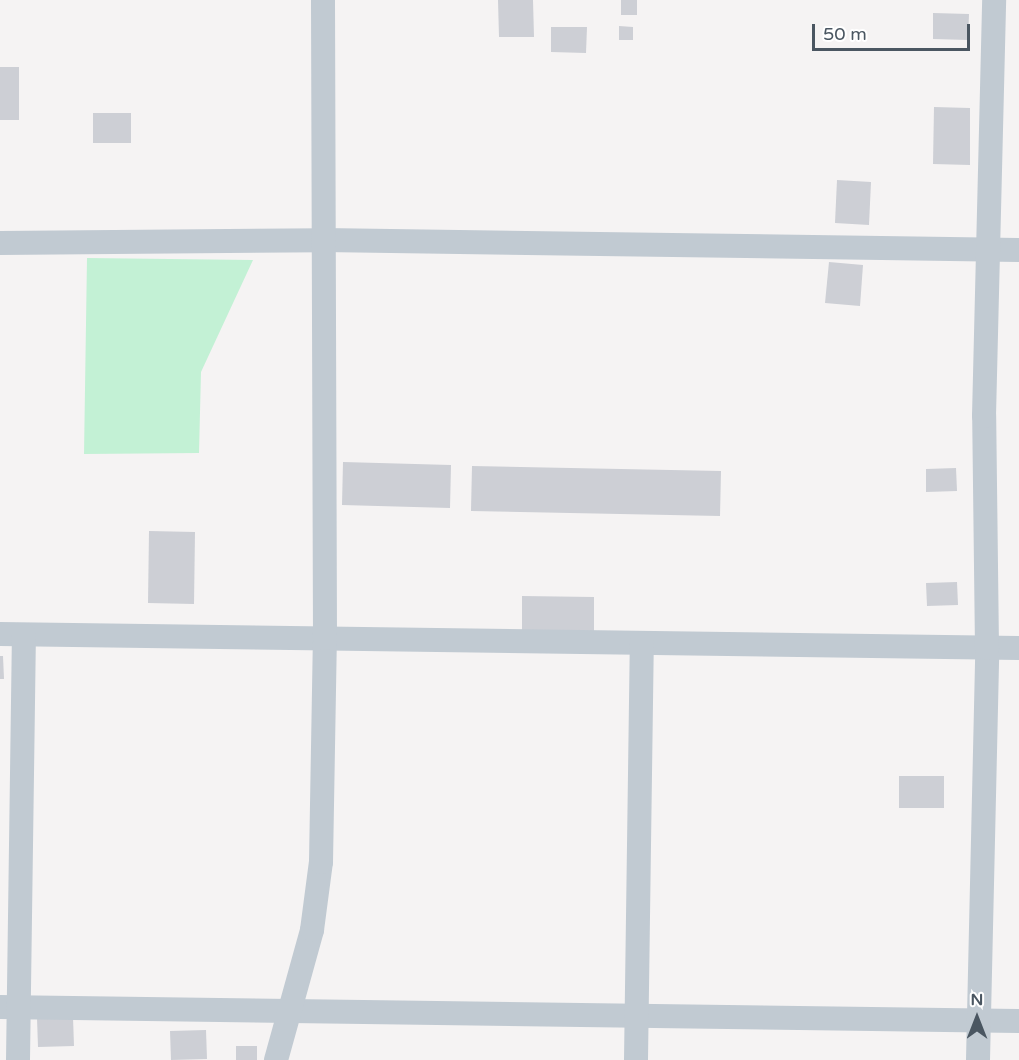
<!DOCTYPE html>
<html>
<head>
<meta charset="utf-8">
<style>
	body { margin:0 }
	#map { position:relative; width:1019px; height:1060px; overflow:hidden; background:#f5f3f3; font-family:"Varela Round",sans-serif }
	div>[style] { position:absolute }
	.green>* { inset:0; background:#c3f1d5 }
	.building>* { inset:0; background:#cdcfd5 }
	.street>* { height:24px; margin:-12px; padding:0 12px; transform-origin:12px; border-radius:12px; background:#c1cad2 }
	span { translate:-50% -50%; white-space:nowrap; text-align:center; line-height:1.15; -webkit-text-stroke:4.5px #fff; paint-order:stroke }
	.north { position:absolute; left:947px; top:988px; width:60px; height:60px; -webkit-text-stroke:4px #fff; paint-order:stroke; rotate:0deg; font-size:16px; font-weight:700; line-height:24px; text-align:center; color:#4a5661 }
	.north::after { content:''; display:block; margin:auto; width:21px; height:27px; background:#4a5661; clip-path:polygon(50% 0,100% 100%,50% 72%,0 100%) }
	.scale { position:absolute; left:812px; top:24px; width:158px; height:27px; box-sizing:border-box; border:3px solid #4a5661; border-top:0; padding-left:8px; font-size:18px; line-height:21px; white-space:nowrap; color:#4a5661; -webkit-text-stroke:4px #fff; paint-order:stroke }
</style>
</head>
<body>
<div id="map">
	<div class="green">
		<i style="clip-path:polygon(87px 258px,253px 260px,201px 372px,199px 453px,84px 454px)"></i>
	</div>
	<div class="building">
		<i style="clip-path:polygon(498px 0,533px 0,534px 37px,499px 37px)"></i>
		<i style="clip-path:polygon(621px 0,637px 0,637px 15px,621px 15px)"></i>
		<i style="clip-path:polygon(933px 13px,969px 14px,968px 40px,933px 39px)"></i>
		<i style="clip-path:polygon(619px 26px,633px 27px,633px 40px,619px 40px)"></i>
		<i style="clip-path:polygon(551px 27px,587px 27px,586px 53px,551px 52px)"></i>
		<i style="clip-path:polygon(0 67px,19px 67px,19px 120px,0 120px)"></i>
		<i style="clip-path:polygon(934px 107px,970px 108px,970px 165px,933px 164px)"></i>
		<i style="clip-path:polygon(93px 113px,131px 113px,131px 143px,93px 143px)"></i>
		<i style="clip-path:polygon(837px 180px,871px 182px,869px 225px,835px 223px)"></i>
		<i style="clip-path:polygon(829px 262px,863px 265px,860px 306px,825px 303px)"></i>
		<i style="clip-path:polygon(343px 462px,451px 465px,450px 508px,342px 505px)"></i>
		<i style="clip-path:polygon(472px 466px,721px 471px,720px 516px,471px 511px)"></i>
		<i style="clip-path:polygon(956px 468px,957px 491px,926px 492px,926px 469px)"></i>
		<i style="clip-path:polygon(149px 531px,195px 532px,194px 604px,148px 603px)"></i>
		<i style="clip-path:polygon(957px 582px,958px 605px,927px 606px,926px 583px)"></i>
		<i style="clip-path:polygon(522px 596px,594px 597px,594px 631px,522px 630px)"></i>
		<i style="clip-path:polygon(0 656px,3px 656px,4px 679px,0 679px)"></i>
		<i style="clip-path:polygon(899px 776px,944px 776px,944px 808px,899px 808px)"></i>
		<i style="clip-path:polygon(73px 1017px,74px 1046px,38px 1047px,37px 1018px)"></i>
		<i style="clip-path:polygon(206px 1030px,207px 1059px,171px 1060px,170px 1031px)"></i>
		<i style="clip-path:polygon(236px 1046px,257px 1046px,257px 1060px,236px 1060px)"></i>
	</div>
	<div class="street">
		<i style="left:0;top:243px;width:323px;rotate:-0.5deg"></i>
		<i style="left:323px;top:240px;width:696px;rotate:0.82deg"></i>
		<i style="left:0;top:634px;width:1019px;rotate:0.79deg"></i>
		<i style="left:0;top:1007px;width:1019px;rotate:0.79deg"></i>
		<i style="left:18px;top:1060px;width:425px;rotate:-89.2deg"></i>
		<i style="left:276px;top:1060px;width:135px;rotate:-74.5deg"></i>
		<i style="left:312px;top:930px;width:69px;rotate:-82.5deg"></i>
		<i style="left:321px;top:862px;width:224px;rotate:-89deg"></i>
		<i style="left:325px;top:638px;width:638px;rotate:-90.18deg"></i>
		<i style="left:636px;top:1060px;width:417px;rotate:-89.2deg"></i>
		<i style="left:978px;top:1060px;width:412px;rotate:-88.7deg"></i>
		<i style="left:987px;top:648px;width:232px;rotate:-90.7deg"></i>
		<i style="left:984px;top:416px;width:416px;rotate:-88.6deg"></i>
	</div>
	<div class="north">N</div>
	<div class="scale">50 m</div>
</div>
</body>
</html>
